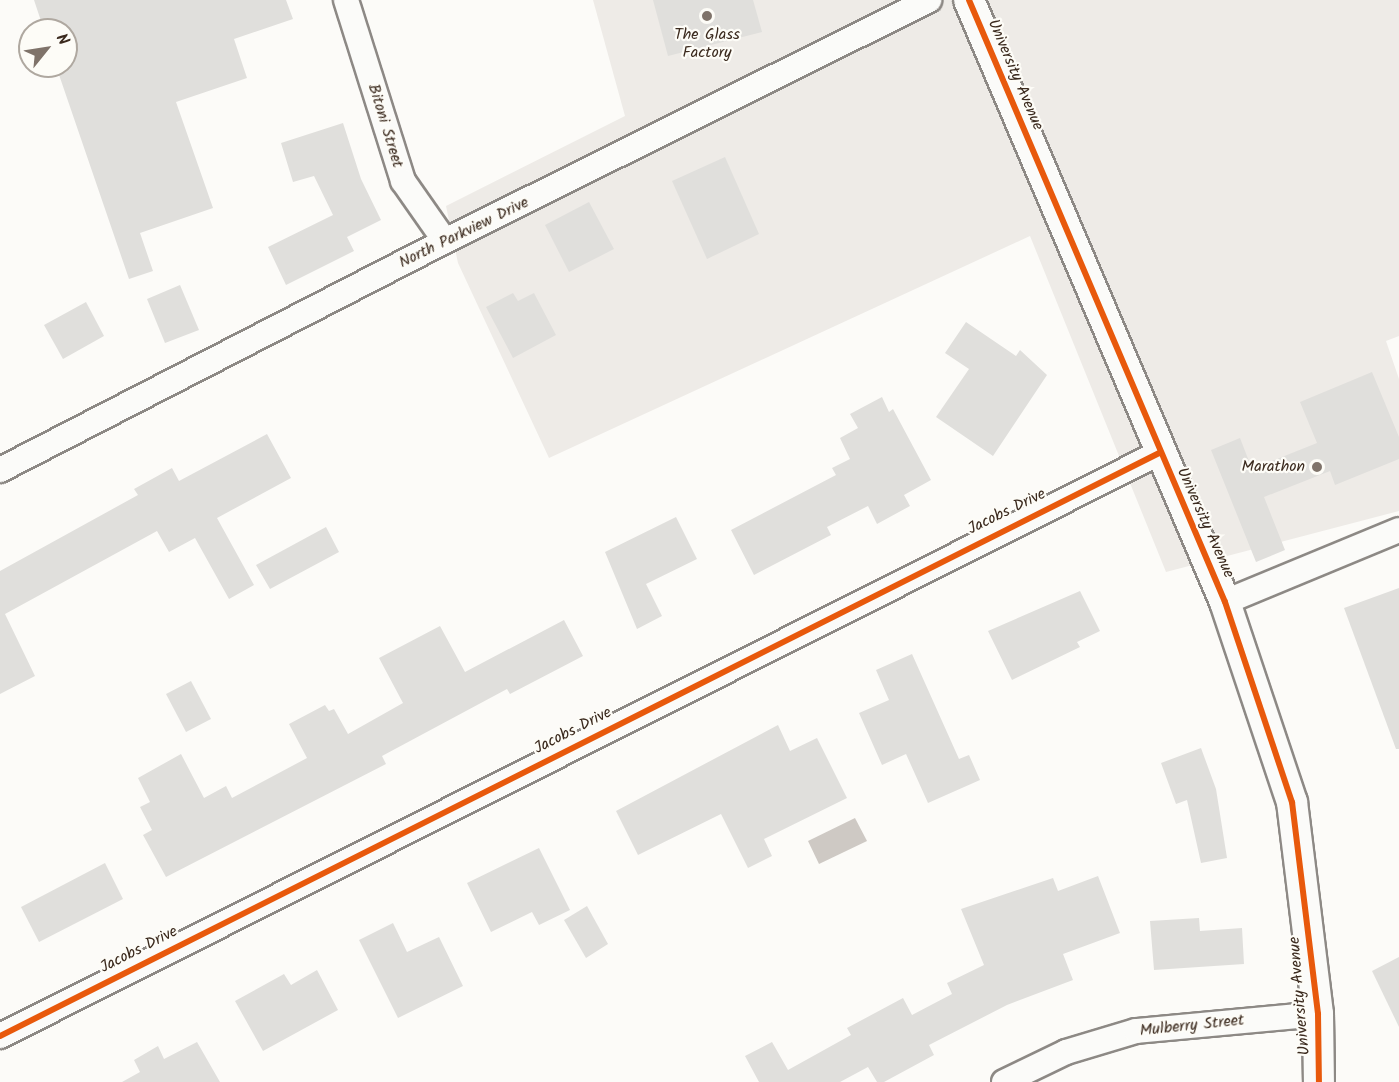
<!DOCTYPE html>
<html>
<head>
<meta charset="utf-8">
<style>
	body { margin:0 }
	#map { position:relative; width:1399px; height:1082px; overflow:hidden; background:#fcfbf8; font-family:Kalam,sans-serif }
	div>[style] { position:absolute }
	.built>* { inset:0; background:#eeebe7 }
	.water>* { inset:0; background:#cec9c4 }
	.building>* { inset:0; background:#e0dfdc }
	.roads { filter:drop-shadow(2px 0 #8d8985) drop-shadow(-2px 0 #8d8985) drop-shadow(0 2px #8d8985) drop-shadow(0 -2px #8d8985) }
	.minor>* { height:24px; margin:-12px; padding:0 12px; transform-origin:12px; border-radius:12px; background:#fbfbf9 }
	.tertiary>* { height:30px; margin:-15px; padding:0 15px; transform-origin:15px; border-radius:15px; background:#fbfbf9 }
	.cycleway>* { height:6px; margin:-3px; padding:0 3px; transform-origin:3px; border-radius:3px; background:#e8590c }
	.dots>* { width:16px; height:16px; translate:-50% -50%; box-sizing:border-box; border:3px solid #fdfcf7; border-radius:50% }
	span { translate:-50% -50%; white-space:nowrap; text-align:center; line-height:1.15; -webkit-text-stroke:4.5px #fdfcf7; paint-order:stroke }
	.poi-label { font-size:16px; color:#3b2a1e }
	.right { translate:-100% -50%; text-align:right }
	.street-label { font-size:16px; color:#3b2a1e }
	.north { position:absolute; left:18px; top:18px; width:60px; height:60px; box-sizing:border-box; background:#fdfcf7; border:2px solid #afa8a0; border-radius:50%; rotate:60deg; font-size:16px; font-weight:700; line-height:24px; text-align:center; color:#3b2a1e }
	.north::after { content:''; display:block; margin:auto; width:21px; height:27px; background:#7f736a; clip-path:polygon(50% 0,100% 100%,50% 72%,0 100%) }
</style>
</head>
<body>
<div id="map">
	<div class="built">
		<i style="clip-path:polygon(593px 0,1399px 0,1399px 336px,1386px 341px,1399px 379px,1399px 511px,1166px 572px,1030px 236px,549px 458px,458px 263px,446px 206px,625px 116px)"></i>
	</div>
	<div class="water">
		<i style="clip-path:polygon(855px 818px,867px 841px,819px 864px,808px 841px)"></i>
	</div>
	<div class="building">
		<i style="clip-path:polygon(34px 0,286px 0,293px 19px,234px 39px,247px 78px,176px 102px,213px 208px,140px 233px,153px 271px,129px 279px,56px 66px,66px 66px,66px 30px,44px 30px)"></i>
		<i style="clip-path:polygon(653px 0,753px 0,762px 32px,668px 56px)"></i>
		<i style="clip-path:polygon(343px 123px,361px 179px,381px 220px,347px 237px,354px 251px,286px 285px,268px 247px,333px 215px,314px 176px,293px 182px,281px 143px)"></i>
		<i style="clip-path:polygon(725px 157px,759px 234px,707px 259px,672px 181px)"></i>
		<i style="clip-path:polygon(589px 202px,614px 249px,569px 272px,545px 225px)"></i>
		<i style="clip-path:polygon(180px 285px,199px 330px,165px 343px,147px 299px)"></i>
		<i style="clip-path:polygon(513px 293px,518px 301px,534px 293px,556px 335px,513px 358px,486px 307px)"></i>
		<i style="clip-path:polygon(86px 302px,104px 336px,63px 359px,44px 325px)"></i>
		<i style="clip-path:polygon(966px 322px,1016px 356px,1020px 350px,1047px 375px,993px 456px,936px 417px,969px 369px,945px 353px)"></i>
		<i style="clip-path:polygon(1372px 372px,1399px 437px,1399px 459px,1335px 485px,1330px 471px,1264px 497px,1285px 550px,1256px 562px,1211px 450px,1240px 438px,1252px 469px,1317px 443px,1300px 402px)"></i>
		<i style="clip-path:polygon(882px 397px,889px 412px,893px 409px,931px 480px,904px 495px,910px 506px,877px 524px,868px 506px,827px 527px,831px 535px,754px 575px,731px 530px,836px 475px,832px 468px,850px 459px,840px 438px,858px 428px,850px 414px)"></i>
		<i style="clip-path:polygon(267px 434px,291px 478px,217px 518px,254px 585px,229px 599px,195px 538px,169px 552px,157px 531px,5px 614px,35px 676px,0 694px,0 571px,138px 495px,134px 489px,172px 468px,179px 481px)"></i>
		<i style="clip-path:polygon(676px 517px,697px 559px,646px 584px,662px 616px,637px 629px,605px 552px)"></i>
		<i style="clip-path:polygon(326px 527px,339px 552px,270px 589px,256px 565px)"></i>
		<i style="clip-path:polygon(1399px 588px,1399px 749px,1396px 749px,1344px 608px)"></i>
		<i style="clip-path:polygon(1080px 591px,1100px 631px,1077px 642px,1080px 647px,1012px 680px,988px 631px)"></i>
		<i style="clip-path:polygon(564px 620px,583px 656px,510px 694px,507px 689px,382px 756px,386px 764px,166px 877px,143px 835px,152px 830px,140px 807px,150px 802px,138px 778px,181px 754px,204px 798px,226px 786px,232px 798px,307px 758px,289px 724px,325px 705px,329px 711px,334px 709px,348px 734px,403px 703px,379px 658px,440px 626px,465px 672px)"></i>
		<i style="clip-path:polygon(912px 654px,959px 759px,969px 755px,980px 780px,928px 803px,906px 754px,882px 765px,859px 713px,889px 700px,876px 670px)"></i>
		<i style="clip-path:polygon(191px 681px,211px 719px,186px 732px,166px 694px)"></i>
		<i style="clip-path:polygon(778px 725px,790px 751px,817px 738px,847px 798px,764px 839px,772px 856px,748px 868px,721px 814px,638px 855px,616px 811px)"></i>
		<i style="clip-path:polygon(1201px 748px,1216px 789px,1227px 858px,1201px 863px,1187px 800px,1176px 804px,1161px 763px)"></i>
		<i style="clip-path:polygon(539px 848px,570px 910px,539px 925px,532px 912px,491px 932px,467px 883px)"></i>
		<i style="clip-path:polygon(105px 863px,123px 899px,39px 942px,21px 907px)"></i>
		<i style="clip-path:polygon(1098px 876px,1120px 933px,1063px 954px,1073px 980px,1007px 1005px,929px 1045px,934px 1055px,884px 1082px,877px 1082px,868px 1067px,840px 1082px,759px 1082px,745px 1056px,772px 1042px,788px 1070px,851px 1035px,847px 1028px,903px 998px,912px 1015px,952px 994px,947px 983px,984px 965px,961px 909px,1053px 878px,1058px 891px)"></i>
		<i style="clip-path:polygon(587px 906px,608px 944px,586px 958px,564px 920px)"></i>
		<i style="clip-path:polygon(1199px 918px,1200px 931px,1242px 928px,1244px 964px,1154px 970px,1150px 921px)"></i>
		<i style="clip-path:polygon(393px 923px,407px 952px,439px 937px,463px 986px,398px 1018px,359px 940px)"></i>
		<i style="clip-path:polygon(1399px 957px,1399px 1027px,1372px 971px)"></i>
		<i style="clip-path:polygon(317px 970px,338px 1010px,263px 1051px,235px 1001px,284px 974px,291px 985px)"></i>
		<i style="clip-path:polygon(197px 1042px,220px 1082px,122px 1082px,140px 1072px,134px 1060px,158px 1046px,164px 1059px)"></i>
	</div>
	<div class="roads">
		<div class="minor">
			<i style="left:346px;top:0;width:190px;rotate:72.5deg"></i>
			<i style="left:403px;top:181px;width:73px;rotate:55deg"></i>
			<i style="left:0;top:470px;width:500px;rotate:-27.23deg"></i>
			<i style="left:445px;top:241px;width:541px;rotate:-26.47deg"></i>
			<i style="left:1225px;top:602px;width:188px;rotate:-22.5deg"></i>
			<i style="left:0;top:1036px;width:1297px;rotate:-26.7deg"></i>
			<i style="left:1004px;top:1082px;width:69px;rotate:-25.8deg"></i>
			<i style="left:1066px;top:1052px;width:73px;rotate:-16.7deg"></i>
			<i style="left:1136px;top:1031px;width:183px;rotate:-5.3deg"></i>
		</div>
		<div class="tertiary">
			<i style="left:969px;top:0;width:654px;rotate:66.96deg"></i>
			<i style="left:1225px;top:602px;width:211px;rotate:71.5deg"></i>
			<i style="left:1292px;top:802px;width:214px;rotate:83deg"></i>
			<i style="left:1318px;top:1014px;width:68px;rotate:89.2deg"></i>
		</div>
	</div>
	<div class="cycleway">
		<i style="left:969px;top:0;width:654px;rotate:66.96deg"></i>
		<i style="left:1225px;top:602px;width:211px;rotate:71.5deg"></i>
		<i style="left:1292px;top:802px;width:214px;rotate:83deg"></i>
		<i style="left:1318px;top:1014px;width:68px;rotate:89.2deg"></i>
		<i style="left:0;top:1036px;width:1297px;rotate:-26.7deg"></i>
	</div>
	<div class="dots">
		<i style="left:707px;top:16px;background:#7f736a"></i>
		<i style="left:1317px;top:467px;background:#7f736a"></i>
	</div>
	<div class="poi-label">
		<span style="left:707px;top:44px">The Glass<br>Factory</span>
		<span class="right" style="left:1305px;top:467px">Marathon</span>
	</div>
	<div class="street-label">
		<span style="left:1015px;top:75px;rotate:67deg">University Avenue</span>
		<span style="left:385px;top:126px;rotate:73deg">Bitoni Street</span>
		<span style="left:464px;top:233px;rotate:-26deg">North Parkview Drive</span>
		<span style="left:1007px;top:512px;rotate:-26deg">Jacobs Drive</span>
		<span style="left:1205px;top:523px;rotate:66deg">University Avenue</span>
		<span style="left:573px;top:731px;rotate:-27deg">Jacobs Drive</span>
		<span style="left:139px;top:950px;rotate:-27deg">Jacobs Drive</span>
		<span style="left:1300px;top:996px;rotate:-95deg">University Avenue</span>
		<span style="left:1192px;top:1026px;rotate:-6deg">Mulberry Street</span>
	</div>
	<div class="north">N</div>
</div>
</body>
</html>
